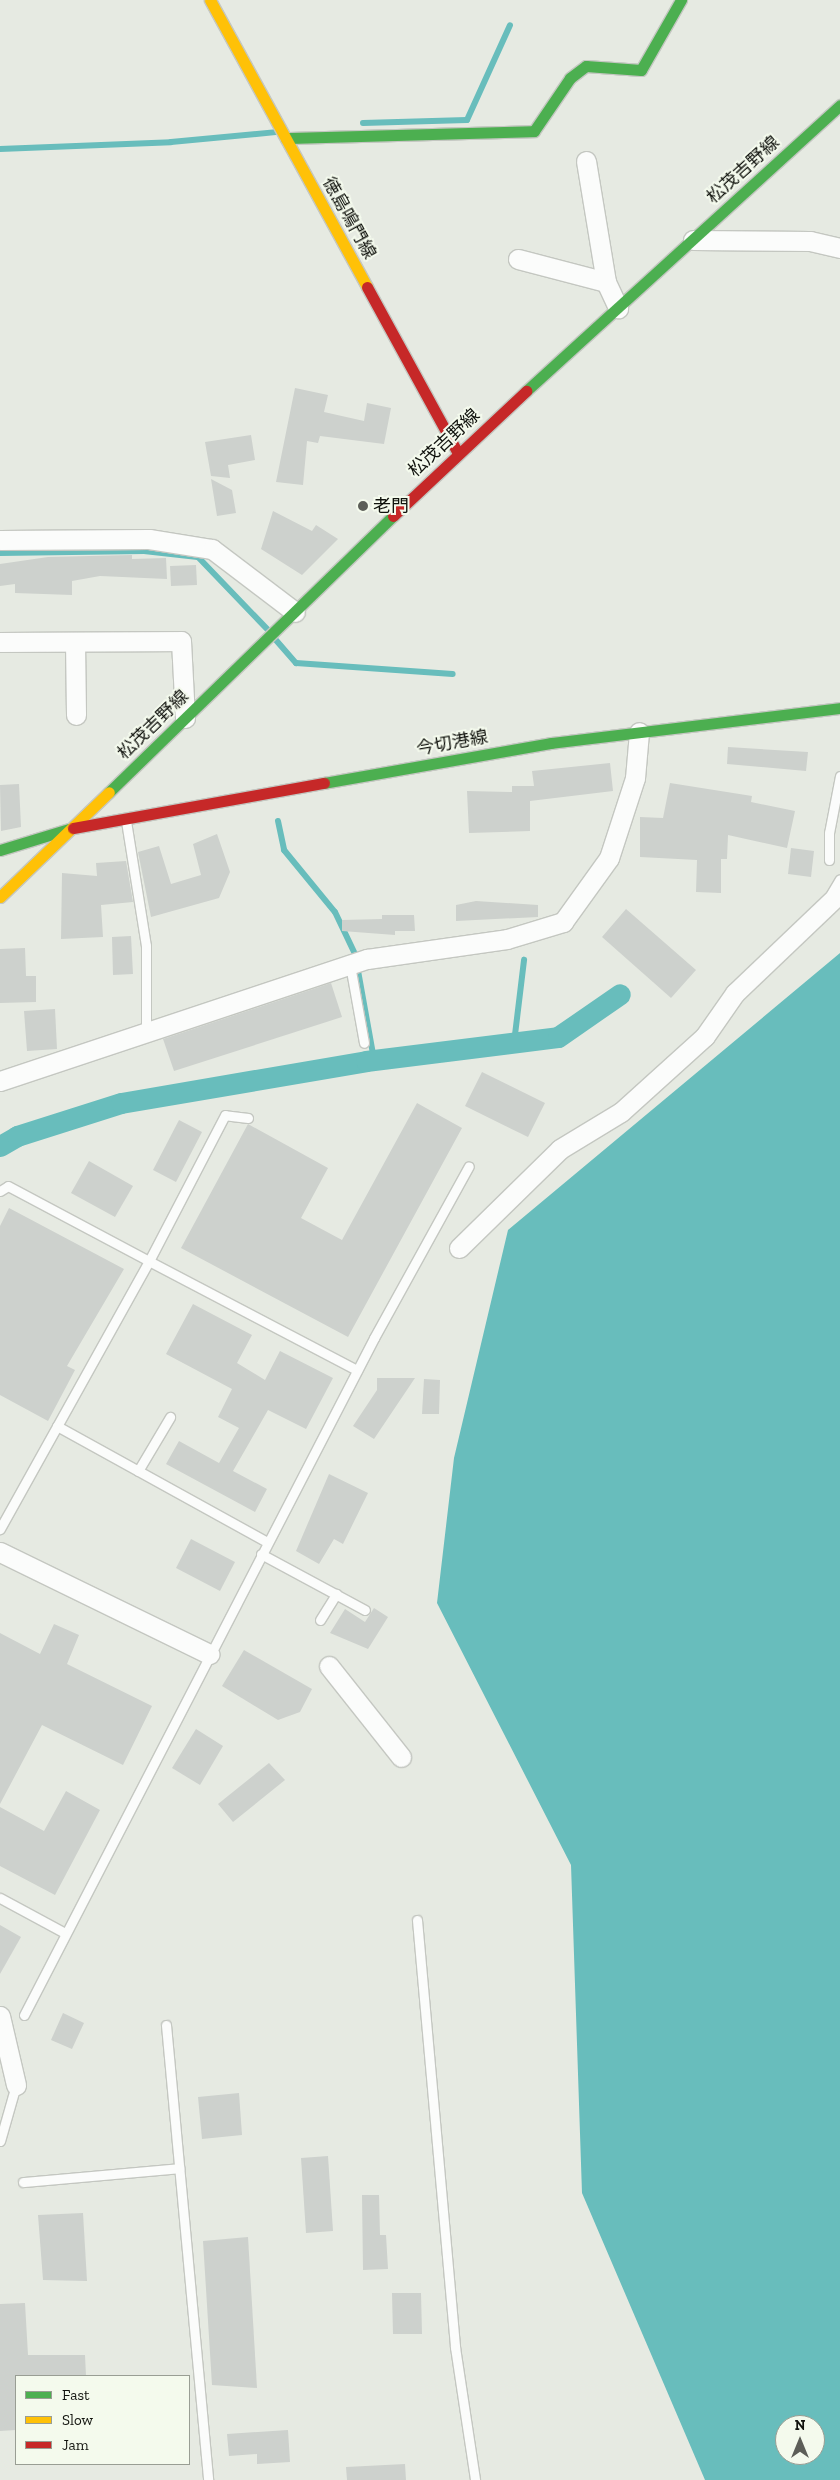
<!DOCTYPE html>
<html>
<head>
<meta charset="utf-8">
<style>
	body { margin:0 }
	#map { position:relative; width:840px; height:2480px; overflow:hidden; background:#e6eae2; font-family:"Zilla Slab","Noto Sans JP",serif }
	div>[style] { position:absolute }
	.water>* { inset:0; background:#68bdbc }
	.stream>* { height:6px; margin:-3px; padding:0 3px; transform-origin:3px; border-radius:3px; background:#68bdbc }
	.canal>* { height:21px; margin:-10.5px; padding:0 10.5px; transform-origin:10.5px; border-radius:10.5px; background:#68bdbc }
	.building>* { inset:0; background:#cdd1cd }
	.roads { filter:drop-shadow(1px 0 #c4c7c1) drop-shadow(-1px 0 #c4c7c1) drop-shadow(0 1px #c4c7c1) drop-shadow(0 -1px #c4c7c1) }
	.lane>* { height:9px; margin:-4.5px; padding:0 4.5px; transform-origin:4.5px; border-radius:4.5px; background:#fbfcfb }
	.street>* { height:19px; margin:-9.5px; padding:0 9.5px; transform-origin:9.5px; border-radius:9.5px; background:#fbfcfb }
	.fast>* { height:11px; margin:-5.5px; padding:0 5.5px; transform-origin:5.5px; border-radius:5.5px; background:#4caf50 }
	.slow>* { height:11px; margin:-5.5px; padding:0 5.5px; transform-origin:5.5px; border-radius:5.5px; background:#ffc107 }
	.jam>* { height:11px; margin:-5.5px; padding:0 5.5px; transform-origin:5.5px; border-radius:5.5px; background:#c62828 }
	.dots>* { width:14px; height:14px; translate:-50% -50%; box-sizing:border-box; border:2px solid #f4faed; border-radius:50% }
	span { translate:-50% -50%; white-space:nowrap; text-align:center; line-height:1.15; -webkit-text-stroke:4px #f4faed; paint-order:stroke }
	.street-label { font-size:18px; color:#11130e }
	.poi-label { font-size:18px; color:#11130e }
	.left { translate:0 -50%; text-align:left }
	.legend { position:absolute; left:15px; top:2375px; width:175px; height:90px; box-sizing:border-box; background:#f4faed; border:1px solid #999e94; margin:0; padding:6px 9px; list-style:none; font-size:15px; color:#11130e }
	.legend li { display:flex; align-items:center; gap:10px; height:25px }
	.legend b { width:25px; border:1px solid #999e94 }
	.north { position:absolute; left:775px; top:2415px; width:50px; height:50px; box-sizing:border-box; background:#f4faed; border:1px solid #999e94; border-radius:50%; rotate:0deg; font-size:14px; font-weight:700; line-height:20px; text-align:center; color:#11130e }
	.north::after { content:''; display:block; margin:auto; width:18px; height:22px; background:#5c5e58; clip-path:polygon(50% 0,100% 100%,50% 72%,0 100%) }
</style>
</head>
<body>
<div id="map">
	<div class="water">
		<i style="clip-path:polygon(evenodd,840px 953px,840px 2480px,705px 2480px,582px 2193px,571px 1865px,437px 1603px,454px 1458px,508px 1230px,840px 953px,785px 2425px,815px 2425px,815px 2455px,785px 2455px,785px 2425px)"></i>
	</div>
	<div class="stream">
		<i style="left:363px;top:123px;width:104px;rotate:-1.7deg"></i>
		<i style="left:467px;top:120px;width:104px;rotate:-65.6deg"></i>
		<i style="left:0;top:149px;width:171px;rotate:-2.3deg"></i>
		<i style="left:171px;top:142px;width:105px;rotate:-5.4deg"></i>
		<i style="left:0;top:553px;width:144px;rotate:-0.8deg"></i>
		<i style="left:144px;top:551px;width:54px;rotate:6.3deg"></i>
		<i style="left:198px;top:557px;width:100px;rotate:46.2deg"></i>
		<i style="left:275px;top:639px;width:32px;rotate:49deg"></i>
		<i style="left:296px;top:663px;width:157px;rotate:4deg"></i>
		<i style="left:278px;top:821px;width:30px;rotate:78deg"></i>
		<i style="left:284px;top:850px;width:80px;rotate:50.6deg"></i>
		<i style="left:335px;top:912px;width:47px;rotate:64.5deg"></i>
		<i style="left:355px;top:954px;width:108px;rotate:79.8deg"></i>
		<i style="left:514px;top:1043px;width:84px;rotate:-83.1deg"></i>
	</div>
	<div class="canal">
		<i style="left:0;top:1146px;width:20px;rotate:-30deg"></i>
		<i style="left:17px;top:1136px;width:109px;rotate:-17.6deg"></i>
		<i style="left:121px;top:1103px;width:249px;rotate:-9.7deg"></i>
		<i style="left:366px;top:1061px;width:193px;rotate:-7.1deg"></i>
		<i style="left:558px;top:1037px;width:75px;rotate:-34.7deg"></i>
	</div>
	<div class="building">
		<i style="clip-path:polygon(295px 388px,328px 395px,324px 412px,364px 421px,367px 403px,391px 408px,384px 444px,320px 436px,318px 443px,307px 441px,303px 485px,276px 482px)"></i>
		<i style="clip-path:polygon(251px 435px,255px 460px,228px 465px,230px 478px,211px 476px,205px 442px)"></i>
		<i style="clip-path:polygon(211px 479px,232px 490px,236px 513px,217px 516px)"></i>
		<i style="clip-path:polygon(273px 511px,312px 531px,316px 525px,338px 539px,302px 575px,261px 549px)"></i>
		<i style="clip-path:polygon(132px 555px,132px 559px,166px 558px,167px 579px,100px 576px,72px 581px,72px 595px,15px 593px,15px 584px,0 586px,0 564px,48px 557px)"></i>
		<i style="clip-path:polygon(196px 565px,197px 585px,171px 586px,170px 566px)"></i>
		<i style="clip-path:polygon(728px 747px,808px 752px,806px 771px,727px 764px)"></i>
		<i style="clip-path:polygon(610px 763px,613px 791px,530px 801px,530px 831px,469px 833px,467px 791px,512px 792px,512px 786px,534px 786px,532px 771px)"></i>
		<i style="clip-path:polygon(670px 783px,752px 796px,751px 802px,795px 811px,787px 848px,728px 835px,727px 859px,721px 859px,721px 893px,696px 892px,697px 860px,640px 857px,640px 817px,663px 818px)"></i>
		<i style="clip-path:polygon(19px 784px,21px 827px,1px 831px,0 785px)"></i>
		<i style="clip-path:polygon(217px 834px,230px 872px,219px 898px,151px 917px,138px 852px,159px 846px,171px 884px,201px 875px,193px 844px)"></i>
		<i style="clip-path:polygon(791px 848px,814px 851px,811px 877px,788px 874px)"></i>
		<i style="clip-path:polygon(126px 861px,133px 902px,101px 905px,103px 937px,61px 939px,62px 873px,97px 876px,96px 863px)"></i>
		<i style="clip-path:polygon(476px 901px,538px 905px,538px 917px,456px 921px,456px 905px)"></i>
		<i style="clip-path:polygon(626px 909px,696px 970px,671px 998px,602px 937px)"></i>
		<i style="clip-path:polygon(382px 915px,414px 915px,415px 931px,395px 931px,395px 935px,342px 931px,342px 920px,382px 919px)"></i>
		<i style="clip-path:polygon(131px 936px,133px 974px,113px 975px,112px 937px)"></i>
		<i style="clip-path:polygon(25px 948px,26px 976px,36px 976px,36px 1002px,0 1003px,0 949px)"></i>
		<i style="clip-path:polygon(331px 983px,342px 1017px,174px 1071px,163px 1039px)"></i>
		<i style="clip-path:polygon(55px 1009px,57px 1049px,27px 1051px,24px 1011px)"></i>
		<i style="clip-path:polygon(482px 1072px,545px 1103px,528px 1137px,465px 1106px)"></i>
		<i style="clip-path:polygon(417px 1103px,462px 1128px,348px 1337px,181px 1248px,248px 1124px,328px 1168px,301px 1218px,342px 1240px)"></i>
		<i style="clip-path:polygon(179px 1120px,202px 1132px,176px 1182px,153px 1170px)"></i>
		<i style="clip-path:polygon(89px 1161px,133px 1186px,115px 1217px,71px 1193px)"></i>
		<i style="clip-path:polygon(9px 1208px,124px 1269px,67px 1366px,75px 1370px,48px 1421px,0 1395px,0 1226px)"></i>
		<i style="clip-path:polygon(193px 1304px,252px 1335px,237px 1363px,265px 1380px,280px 1351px,333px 1378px,306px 1429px,268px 1410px,233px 1471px,267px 1489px,255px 1512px,166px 1464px,179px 1441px,219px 1463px,239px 1428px,218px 1417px,232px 1389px,166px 1354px)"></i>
		<i style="clip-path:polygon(377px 1378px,415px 1378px,374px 1439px,353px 1426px,377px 1390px)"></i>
		<i style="clip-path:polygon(424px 1379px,440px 1380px,439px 1414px,422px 1414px)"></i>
		<i style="clip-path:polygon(329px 1474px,368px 1493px,343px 1544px,334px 1539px,319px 1564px,296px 1551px)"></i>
		<i style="clip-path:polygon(191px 1539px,235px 1562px,220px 1591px,176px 1568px)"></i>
		<i style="clip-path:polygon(374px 1608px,388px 1617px,368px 1649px,330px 1633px,345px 1609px,365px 1622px)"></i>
		<i style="clip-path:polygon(54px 1624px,79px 1635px,67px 1664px,152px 1706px,123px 1765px,42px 1725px,0 1804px,0 1633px,40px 1654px)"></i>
		<i style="clip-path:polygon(244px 1650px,312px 1689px,300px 1712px,278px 1720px,222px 1686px)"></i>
		<i style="clip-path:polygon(196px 1729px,223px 1746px,200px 1785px,172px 1768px)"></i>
		<i style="clip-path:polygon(269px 1763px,285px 1780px,233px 1822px,218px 1804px)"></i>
		<i style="clip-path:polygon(66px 1791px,100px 1810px,55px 1895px,0 1866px,0 1807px,44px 1831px)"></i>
		<i style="clip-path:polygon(0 1925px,21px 1937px,0 1974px)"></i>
		<i style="clip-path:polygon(63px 2013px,84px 2023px,72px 2049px,51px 2040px)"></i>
		<i style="clip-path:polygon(239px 2093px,242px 2135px,202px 2139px,198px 2097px)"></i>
		<i style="clip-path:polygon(328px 2156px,333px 2231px,306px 2233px,301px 2158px)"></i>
		<i style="clip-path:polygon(362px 2195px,379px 2195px,380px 2235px,386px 2235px,388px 2269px,363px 2270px)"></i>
		<i style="clip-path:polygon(83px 2213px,87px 2281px,43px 2280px,38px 2215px)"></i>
		<i style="clip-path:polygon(248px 2237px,257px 2388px,212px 2385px,203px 2241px)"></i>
		<i style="clip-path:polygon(392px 2293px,421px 2293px,422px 2334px,393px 2334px)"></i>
		<i style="clip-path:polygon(25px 2303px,28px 2355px,85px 2355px,86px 2376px,16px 2376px,16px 2430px,0 2431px,0 2304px)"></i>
		<i style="clip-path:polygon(288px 2430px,290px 2462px,257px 2464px,257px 2454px,229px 2456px,227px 2434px)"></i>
		<i style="clip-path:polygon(405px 2464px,406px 2480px,347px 2480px,346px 2467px)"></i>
	</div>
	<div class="roads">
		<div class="lane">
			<i style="left:126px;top:821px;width:127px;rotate:80.9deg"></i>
			<i style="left:146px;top:946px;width:86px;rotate:90deg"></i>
			<i style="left:829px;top:860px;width:27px;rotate:-90deg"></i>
			<i style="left:829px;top:833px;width:58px;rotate:-79.1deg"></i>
			<i style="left:831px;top:894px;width:17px;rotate:-59deg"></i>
			<i style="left:350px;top:965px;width:79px;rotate:79.8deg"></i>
			<i style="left:248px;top:1118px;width:23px;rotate:-173deg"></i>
			<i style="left:225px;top:1115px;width:165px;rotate:117.5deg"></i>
			<i style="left:149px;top:1261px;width:235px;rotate:27.7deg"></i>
			<i style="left:0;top:1191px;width:9px;rotate:-32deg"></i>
			<i style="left:8px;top:1186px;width:160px;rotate:28deg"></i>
			<i style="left:149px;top:1261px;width:307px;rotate:119.1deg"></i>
			<i style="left:57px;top:1426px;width:240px;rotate:28.9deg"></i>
			<i style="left:138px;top:1471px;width:63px;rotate:-59.3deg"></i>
			<i style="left:261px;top:1554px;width:118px;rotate:28.3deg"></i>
			<i style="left:320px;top:1620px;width:31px;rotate:-58deg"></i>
			<i style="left:0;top:1898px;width:74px;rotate:28.3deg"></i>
			<i style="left:417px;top:1920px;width:429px;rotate:84.9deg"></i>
			<i style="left:455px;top:2347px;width:134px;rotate:81.4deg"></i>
			<i style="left:24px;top:2015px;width:762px;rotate:-62.66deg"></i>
			<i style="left:374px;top:1338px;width:196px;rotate:-61.1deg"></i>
			<i style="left:166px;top:2025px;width:457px;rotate:84.7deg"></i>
			<i style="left:0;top:2141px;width:58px;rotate:-74.1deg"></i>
			<i style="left:23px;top:2182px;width:157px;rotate:-5.1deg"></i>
		</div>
		<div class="street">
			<i style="left:586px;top:161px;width:123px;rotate:80.6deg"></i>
			<i style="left:606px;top:282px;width:29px;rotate:65deg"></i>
			<i style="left:693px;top:240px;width:117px;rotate:0.5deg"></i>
			<i style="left:810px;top:241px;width:31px;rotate:13deg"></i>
			<i style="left:518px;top:259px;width:91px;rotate:14.6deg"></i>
			<i style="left:0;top:540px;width:149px;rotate:-0.4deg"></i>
			<i style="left:149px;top:539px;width:64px;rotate:9deg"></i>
			<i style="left:212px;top:549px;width:104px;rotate:37.2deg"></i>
			<i style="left:0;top:642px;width:181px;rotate:-0.3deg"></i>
			<i style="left:181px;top:641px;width:77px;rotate:87deg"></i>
			<i style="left:75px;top:642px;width:73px;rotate:89.2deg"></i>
			<i style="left:0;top:1081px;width:387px;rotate:-18.4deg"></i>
			<i style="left:367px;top:959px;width:141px;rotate:-8.1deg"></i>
			<i style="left:507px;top:939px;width:59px;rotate:-16.9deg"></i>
			<i style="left:563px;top:922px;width:79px;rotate:-54.3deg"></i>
			<i style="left:609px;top:858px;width:84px;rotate:-72deg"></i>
			<i style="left:635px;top:778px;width:46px;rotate:-85deg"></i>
			<i style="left:459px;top:1248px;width:141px;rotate:-44.4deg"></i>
			<i style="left:560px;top:1149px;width:71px;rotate:-31.2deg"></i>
			<i style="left:621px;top:1112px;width:113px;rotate:-42.1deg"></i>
			<i style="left:705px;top:1036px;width:52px;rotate:-55.1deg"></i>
			<i style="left:735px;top:993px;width:145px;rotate:-43.6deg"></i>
			<i style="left:0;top:1552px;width:233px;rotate:26deg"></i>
			<i style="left:329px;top:1666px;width:116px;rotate:51.6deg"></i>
			<i style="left:0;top:2016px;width:71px;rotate:76.9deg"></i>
		</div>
		<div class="fast">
			<i style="left:286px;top:138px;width:248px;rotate:-1.6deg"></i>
			<i style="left:534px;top:131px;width:64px;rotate:-55.8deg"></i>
			<i style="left:570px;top:78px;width:20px;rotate:-37deg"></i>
			<i style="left:586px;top:66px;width:55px;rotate:4.2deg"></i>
			<i style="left:641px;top:70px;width:81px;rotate:-60.3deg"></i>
			<i style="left:526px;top:391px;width:425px;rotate:-42.3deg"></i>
			<i style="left:324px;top:783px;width:230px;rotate:-10deg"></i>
			<i style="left:551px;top:743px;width:291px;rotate:-6.9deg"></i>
			<i style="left:109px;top:792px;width:396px;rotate:-44.2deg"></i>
			<i style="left:0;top:850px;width:72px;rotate:-16.9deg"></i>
		</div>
		<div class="slow">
			<i style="left:210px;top:0;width:327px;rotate:61.3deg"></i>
			<i style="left:0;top:897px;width:151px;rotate:-43.9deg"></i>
		</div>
		<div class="jam">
			<i style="left:367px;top:287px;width:189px;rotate:61.3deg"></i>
			<i style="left:393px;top:516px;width:183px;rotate:-43.2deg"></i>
			<i style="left:73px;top:828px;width:255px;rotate:-10.2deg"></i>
		</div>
	</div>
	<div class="dots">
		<i style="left:363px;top:506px;background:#5c5e58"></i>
	</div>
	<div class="street-label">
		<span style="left:743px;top:170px;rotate:-42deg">松茂吉野線</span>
		<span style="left:349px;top:218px;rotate:61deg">徳島鳴門線</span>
		<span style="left:444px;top:443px;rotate:-43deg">松茂吉野線</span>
		<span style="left:153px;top:725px;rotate:-44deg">松茂吉野線</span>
		<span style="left:452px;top:743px;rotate:-10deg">今切港線</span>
	</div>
	<div class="poi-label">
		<span class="left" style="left:373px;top:506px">老門</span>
	</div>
	<ul class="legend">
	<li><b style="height:6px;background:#4caf50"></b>Fast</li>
	<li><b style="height:6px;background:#ffc107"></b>Slow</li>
	<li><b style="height:6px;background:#c62828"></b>Jam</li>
	</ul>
	<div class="north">N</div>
</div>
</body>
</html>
